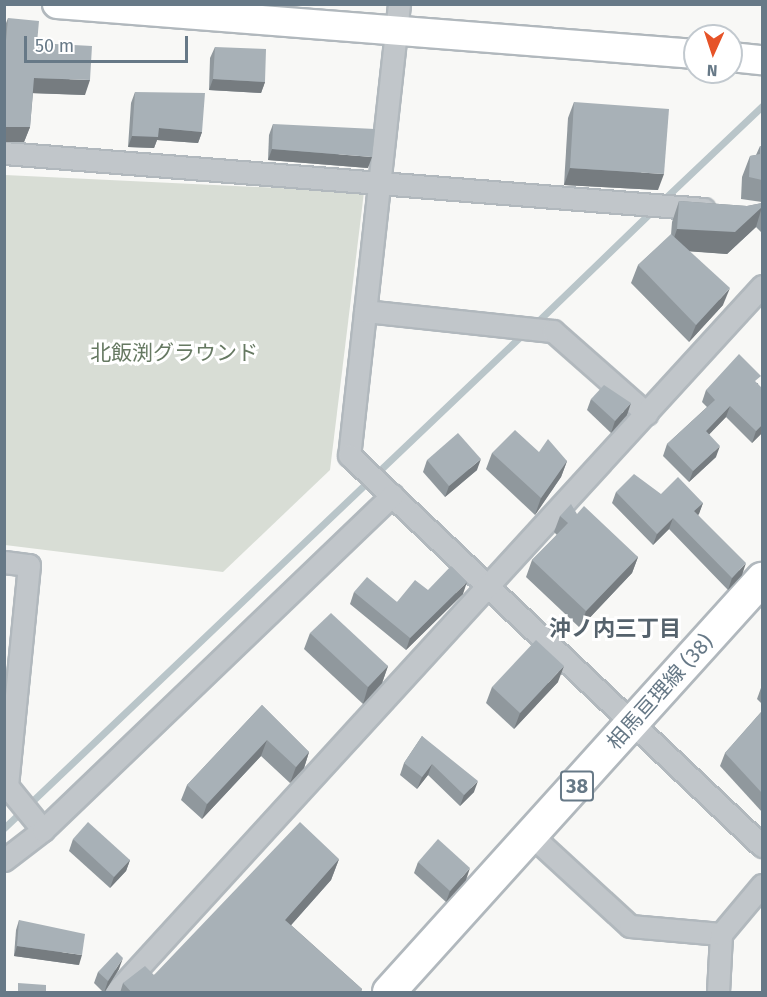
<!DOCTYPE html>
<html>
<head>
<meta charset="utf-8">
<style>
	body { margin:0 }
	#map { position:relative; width:767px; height:997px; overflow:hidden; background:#f8f8f6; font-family:"Fira Sans","Noto Sans JP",sans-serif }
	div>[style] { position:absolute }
	.green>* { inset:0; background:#d8ddd5 }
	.stream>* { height:7px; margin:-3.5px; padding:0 3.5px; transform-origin:3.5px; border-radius:3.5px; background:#b9c5c9 }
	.roads { filter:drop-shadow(2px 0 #b1b8bd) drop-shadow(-2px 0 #b1b8bd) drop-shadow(0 2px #b1b8bd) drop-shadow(0 -2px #b1b8bd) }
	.street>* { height:21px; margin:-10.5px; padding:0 10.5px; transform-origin:10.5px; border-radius:10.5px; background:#c1c6ca }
	.secondary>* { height:28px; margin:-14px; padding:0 14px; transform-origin:14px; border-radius:14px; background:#fff }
	.primary>* { height:32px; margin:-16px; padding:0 16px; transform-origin:16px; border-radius:16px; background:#fff }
	.wall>* { inset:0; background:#90989d }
	.shaded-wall>* { inset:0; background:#767c80 }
	.building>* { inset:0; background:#a8b1b7 }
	span { translate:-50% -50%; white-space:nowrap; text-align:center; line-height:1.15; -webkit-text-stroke:6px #fff; paint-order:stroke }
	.shield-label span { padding:2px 4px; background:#fff; border:2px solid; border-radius:4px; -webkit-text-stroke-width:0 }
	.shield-label { font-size:20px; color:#677987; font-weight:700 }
	.park-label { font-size:21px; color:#667962 }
	.street-label { font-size:21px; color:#677987 }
	.neighbourhood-label { font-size:22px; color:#55626c; font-weight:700 }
	.frame { position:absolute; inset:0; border:6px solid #677987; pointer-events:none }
	.north { position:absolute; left:683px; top:24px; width:60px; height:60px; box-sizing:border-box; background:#fff; border:2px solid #c2c9cf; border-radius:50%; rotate:183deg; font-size:16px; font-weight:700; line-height:24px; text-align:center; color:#677987 }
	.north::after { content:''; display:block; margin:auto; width:21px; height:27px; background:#e65328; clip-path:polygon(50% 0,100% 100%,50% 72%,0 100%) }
	.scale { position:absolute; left:24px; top:36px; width:164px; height:27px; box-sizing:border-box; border:3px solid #677987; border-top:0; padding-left:8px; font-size:18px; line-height:21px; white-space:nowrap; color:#677987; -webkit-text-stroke:4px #fff; paint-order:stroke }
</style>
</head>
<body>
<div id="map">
	<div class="green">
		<i style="clip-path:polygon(5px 175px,364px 192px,330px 470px,223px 572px,5px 545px)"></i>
	</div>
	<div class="stream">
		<i style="left:662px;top:201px;width:138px;rotate:-43.5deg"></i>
		<i style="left:535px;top:324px;width:165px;rotate:-44deg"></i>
		<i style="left:4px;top:828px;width:718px;rotate:-43.59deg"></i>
	</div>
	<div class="roads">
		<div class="street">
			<i style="left:399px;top:4px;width:454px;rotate:96.3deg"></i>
			<i style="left:349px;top:455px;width:569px;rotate:43.43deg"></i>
			<i style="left:4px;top:153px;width:702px;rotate:4.57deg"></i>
			<i style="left:365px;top:311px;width:189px;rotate:6.1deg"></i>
			<i style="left:553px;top:331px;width:125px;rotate:41.4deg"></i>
			<i style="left:4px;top:562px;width:25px;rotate:7deg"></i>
			<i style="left:29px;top:565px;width:222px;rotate:95.7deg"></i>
			<i style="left:7px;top:786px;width:57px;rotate:50.7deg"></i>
			<i style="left:532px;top:836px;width:133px;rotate:42.6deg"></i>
			<i style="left:630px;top:926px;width:91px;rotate:5deg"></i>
			<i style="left:4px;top:860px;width:49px;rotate:-37.6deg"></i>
			<i style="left:43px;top:830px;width:484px;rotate:-43.8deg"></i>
			<i style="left:116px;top:992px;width:957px;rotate:-47.54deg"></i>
			<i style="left:718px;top:992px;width:58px;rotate:-87deg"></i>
			<i style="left:721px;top:934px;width:64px;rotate:-50.1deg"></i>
		</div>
		<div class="secondary">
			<i style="left:57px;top:4px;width:640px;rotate:4.48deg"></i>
			<i style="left:731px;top:57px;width:31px;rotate:6deg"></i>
		</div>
		<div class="primary">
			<i style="left:389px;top:992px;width:557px;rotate:-47.91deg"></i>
		</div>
	</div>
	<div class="wall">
		<i style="clip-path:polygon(8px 18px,85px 95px,33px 93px,30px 127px,24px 142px,4px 142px,4px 28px)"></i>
		<i style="clip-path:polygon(215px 47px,265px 82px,261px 93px,209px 90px,210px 58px)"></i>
		<i style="clip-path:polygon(135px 92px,202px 132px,198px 143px,157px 140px,154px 148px,128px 147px,131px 103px)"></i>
		<i style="clip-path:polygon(574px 102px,658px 190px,564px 185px,568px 118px)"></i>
		<i style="clip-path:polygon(273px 124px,368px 168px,268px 160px,269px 135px)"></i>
		<i style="clip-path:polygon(760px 146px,762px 146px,762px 202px,741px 199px,742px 177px,750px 156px,756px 155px)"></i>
		<i style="clip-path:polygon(679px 201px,747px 206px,762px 203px,762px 233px,756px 227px,727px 254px,689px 251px,723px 305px,689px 342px,631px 283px,638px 265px,671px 235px,672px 222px)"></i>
		<i style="clip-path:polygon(758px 383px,762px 433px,752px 443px,726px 417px,709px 434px,716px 457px,689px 482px,663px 456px,667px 444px,707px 407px,702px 402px,706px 390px)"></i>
		<i style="clip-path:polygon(591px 399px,627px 415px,611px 433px,587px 410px)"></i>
		<i style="clip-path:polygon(539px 452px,567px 461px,561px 477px,535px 515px,486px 469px,492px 453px)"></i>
		<i style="clip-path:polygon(427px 460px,477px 470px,445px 497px,423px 472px)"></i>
		<i style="clip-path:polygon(616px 492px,661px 494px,703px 503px,698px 515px,742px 575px,728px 590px,669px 529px,653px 545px,612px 503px)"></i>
		<i style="clip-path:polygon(577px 514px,638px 557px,632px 573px,580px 628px,526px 577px,532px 560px,557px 535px,554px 532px,560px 516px)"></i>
		<i style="clip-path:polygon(428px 590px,463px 594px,406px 650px,350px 604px,354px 592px,397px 602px)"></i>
		<i style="clip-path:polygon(310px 633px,388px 666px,382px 683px,363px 704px,304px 649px)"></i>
		<i style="clip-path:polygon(558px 682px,514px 729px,486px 703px,492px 687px)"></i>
		<i style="clip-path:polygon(762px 685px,762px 704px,757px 699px)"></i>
		<i style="clip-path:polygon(262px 705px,309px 752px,304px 768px,290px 783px,261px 756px,202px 819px,181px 800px,187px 785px)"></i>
		<i style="clip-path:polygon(762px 711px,762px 812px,720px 766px,725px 753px)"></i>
		<i style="clip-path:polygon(422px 736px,474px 792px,460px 806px,428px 775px,417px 789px,400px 775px,404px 763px)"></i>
		<i style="clip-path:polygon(73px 839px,130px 860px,126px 871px,110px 888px,69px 851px)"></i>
		<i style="clip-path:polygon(339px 859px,331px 880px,291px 925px,362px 989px,361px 993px,120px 993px,123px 983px,154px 975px)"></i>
		<i style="clip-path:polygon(418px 862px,466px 880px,446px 902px,414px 873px)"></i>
		<i style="clip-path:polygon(19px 920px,79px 965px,14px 956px,16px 930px)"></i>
		<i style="clip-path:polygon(119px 969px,104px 993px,94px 983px,98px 972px)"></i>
	</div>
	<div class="shaded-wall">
		<i style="clip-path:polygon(34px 78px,90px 80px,85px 95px,28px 93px)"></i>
		<i style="clip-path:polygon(213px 79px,265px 82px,261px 93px,209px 90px)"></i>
		<i style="clip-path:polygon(4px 127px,30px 127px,24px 142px,4px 142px)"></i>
		<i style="clip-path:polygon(159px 128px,202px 132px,198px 143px,157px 140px,154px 148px,128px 147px,132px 136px)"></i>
		<i style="clip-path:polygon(272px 149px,372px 157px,368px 168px,268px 160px)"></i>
		<i style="clip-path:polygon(570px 168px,664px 174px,658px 190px,564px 185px)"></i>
		<i style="clip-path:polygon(762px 207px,756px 227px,727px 254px,670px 250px,677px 229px)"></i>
		<i style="clip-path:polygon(730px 288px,723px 305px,689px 342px,696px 325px)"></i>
		<i style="clip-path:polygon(631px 403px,627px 415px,611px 433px,615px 421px)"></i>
		<i style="clip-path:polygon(730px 406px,726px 417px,702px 442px,706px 431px)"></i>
		<i style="clip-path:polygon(762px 425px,762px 433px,752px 443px,756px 431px)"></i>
		<i style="clip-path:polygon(720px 446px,716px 457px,689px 482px,693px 471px)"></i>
		<i style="clip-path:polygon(481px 459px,477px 470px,445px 497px,449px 486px)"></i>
		<i style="clip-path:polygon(567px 461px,561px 477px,535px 515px,541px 498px)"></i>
		<i style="clip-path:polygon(703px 503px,699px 514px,690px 523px,694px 511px)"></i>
		<i style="clip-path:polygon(673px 518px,669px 529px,653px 545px,657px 534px)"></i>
		<i style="clip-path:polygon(638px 557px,632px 573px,580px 628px,586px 611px)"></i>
		<i style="clip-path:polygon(746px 563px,742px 575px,728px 590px,732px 578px)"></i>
		<i style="clip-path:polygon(467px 582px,463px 594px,406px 650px,410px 638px)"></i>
		<i style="clip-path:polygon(388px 666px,382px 683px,363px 704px,368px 687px)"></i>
		<i style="clip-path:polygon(564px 666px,558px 682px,514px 729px,520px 713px)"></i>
		<i style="clip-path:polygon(267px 740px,261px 756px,202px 819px,207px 804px)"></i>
		<i style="clip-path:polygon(309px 752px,304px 768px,290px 783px,296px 767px)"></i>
		<i style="clip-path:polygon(432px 764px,428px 775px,417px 789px,422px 777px)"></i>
		<i style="clip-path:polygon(478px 781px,474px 792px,460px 806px,464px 795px)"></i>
		<i style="clip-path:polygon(339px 859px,331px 880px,277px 941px,285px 920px)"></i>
		<i style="clip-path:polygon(130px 860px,126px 871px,110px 888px,114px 877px)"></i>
		<i style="clip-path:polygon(470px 868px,466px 880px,446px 902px,450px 891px)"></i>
		<i style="clip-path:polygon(17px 946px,82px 955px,79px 965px,14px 956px)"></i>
		<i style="clip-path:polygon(123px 958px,119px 969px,104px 993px,108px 981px)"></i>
	</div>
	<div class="building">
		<i style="clip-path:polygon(8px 18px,39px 21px,37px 43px,92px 46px,90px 80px,34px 78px,30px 127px,4px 127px,4px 63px)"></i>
		<i style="clip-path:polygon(215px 47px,266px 49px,265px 82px,213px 79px)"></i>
		<i style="clip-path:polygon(135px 92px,205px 93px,202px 132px,159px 128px,158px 137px,132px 136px)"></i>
		<i style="clip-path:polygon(574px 102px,669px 109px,664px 174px,570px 168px)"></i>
		<i style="clip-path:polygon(273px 124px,375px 129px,372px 157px,272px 149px)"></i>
		<i style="clip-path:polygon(760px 146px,762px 146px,762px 180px,749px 177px,750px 156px,760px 154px)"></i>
		<i style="clip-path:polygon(679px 201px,747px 206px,762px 203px,762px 207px,735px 232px,677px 229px)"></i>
		<i style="clip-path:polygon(671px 234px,730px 288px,696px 325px,638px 265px)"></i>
		<i style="clip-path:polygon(739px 354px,761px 376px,755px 381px,762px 388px,762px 425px,756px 431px,730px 406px,706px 431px,720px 446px,693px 471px,667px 444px,715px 400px,706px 390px)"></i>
		<i style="clip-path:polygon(604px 385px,631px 403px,615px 421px,591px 399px)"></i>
		<i style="clip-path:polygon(515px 430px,539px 452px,548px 439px,567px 461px,541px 498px,492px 453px)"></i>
		<i style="clip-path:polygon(458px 433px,481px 459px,449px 486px,427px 460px)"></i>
		<i style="clip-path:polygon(634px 474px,661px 494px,678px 477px,703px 503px,694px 511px,746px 563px,732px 578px,673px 518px,657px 534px,616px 492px)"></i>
		<i style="clip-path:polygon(571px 504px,577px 514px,584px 506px,638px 557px,586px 611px,532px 560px,568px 523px,560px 516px)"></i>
		<i style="clip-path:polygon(451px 566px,467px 582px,410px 638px,354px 592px,367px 577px,397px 602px,415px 580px,428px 590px)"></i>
		<i style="clip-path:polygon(331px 613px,388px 666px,368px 687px,310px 633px)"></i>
		<i style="clip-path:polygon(536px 640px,564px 666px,520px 713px,492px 687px)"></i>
		<i style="clip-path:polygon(262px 705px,309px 752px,296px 767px,267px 740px,207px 804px,187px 785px)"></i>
		<i style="clip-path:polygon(762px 711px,762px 793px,725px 753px)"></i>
		<i style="clip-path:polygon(422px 736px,478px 781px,464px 795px,432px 764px,422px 777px,404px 763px)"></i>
		<i style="clip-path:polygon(88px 822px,130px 860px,114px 877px,73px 839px)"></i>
		<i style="clip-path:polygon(300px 822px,339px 859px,285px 920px,362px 989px,359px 993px,132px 993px,123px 983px,145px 966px,154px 975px)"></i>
		<i style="clip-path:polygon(438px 839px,470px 868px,450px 891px,418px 862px)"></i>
		<i style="clip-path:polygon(19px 920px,85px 934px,82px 955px,17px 946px)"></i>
		<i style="clip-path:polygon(117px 952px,123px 958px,108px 981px,98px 972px)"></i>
		<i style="clip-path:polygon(18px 983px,46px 985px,46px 993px,18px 993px)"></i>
	</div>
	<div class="shield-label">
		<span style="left:577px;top:786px">38</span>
	</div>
	<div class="park-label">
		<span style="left:174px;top:353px">北飯渕グラウンド</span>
	</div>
	<div class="street-label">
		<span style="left:660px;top:692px;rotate:-48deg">相馬亘理線 (38)</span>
	</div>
	<div class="neighbourhood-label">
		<span style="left:615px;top:629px">沖ノ内三丁目</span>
	</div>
	<div class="frame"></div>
	<div class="north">N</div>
	<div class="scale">50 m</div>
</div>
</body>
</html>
